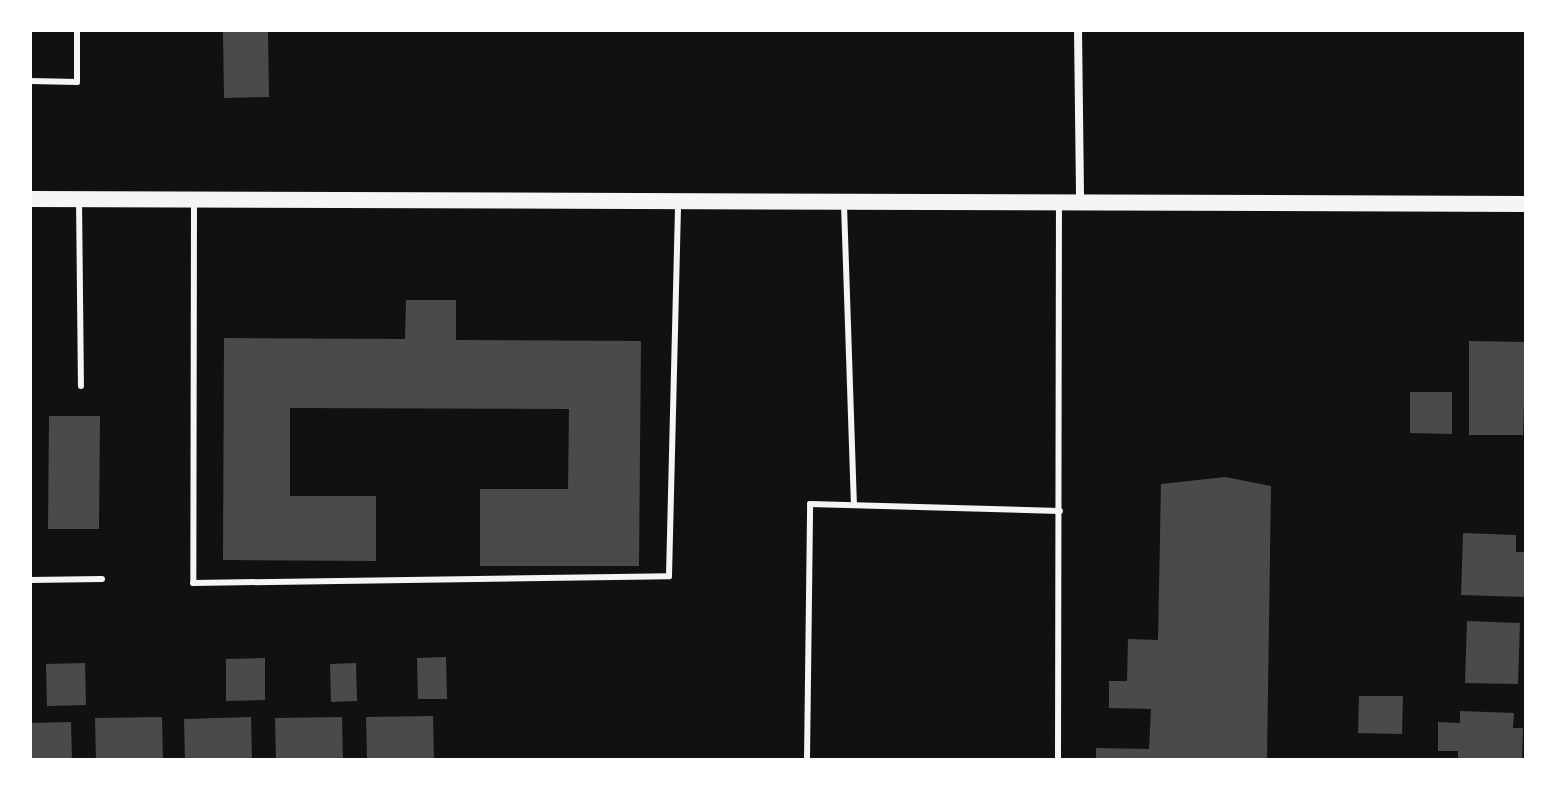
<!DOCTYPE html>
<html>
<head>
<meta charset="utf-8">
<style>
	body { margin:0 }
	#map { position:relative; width:1556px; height:790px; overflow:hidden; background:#111; font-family:Poppins,sans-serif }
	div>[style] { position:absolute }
	.building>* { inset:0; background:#4a4a4a }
	.service>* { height:6px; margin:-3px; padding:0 3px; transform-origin:3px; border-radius:3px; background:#f5f5f5 }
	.minor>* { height:8px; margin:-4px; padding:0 4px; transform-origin:4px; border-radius:4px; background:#f5f5f5 }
	.secondary>* { height:16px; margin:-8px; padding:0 8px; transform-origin:8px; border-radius:8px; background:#f5f5f5 }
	span { translate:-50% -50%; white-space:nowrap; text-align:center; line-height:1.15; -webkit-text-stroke:7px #fff; paint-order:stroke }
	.frame { position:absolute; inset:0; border:32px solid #fff; pointer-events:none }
</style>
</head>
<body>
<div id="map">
	<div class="building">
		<i style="clip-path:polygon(223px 30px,268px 30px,269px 97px,224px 98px)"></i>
		<i style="clip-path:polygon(406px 300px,456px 300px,456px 340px,641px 341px,639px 566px,480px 566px,480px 489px,568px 489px,569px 409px,290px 408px,290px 496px,376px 496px,376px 561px,223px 560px,224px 338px,405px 339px)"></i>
		<i style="clip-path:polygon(1469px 341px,1526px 342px,1523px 435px,1469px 435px)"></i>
		<i style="clip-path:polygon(1410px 392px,1452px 392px,1452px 434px,1410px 433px)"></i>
		<i style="clip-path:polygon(49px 416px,100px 416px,99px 529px,48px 529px)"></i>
		<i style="clip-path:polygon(1225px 477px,1271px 486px,1267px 760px,1096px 760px,1096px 748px,1149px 749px,1151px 709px,1109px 708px,1109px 681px,1127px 681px,1128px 639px,1158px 640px,1161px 484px)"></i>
		<i style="clip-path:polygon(1463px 533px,1516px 535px,1516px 552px,1526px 552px,1525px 597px,1461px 595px)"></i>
		<i style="clip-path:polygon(1467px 621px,1520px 623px,1518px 684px,1465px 683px)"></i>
		<i style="clip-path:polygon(446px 657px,447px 699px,418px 699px,417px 658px)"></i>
		<i style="clip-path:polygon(265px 658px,265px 700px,226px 701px,226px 659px)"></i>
		<i style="clip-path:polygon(85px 663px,86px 705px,47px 706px,46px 664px)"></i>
		<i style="clip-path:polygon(356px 663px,357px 701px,331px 702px,330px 664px)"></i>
		<i style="clip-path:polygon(1359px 696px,1403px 696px,1402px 734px,1358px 733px)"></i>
		<i style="clip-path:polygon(1460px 711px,1514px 713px,1513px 728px,1523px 728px,1522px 760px,1458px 760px,1458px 751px,1438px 751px,1438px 722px,1460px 723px)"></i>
		<i style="clip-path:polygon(433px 716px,434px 760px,367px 760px,366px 717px)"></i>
		<i style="clip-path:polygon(162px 717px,163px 760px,96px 760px,95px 718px)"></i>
		<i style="clip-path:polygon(251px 717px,252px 760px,185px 760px,184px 719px)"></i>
		<i style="clip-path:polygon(342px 717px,343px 760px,276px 760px,275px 718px)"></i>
		<i style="clip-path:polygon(71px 722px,72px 760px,30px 760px,30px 723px)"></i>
	</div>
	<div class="service">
		<i style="left:30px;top:81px;width:47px;rotate:1.2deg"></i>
		<i style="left:77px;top:82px;width:52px;rotate:-90deg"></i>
		<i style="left:79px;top:199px;width:187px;rotate:89.4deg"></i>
		<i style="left:194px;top:200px;width:383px;rotate:90.1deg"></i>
		<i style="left:193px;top:583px;width:476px;rotate:-0.8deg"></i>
		<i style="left:669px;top:576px;width:374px;rotate:-88.6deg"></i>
		<i style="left:844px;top:205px;width:300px;rotate:88.1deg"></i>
		<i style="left:30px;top:580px;width:72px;rotate:-0.8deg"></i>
		<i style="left:807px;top:760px;width:256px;rotate:-89.3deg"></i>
		<i style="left:810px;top:504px;width:250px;rotate:1.6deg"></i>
		<i style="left:1058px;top:760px;width:557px;rotate:-89.9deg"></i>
	</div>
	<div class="minor">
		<i style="left:1078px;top:30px;width:172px;rotate:89.3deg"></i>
	</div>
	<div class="secondary">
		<i style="left:30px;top:199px;width:1496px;rotate:0.19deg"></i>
	</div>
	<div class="frame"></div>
</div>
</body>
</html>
